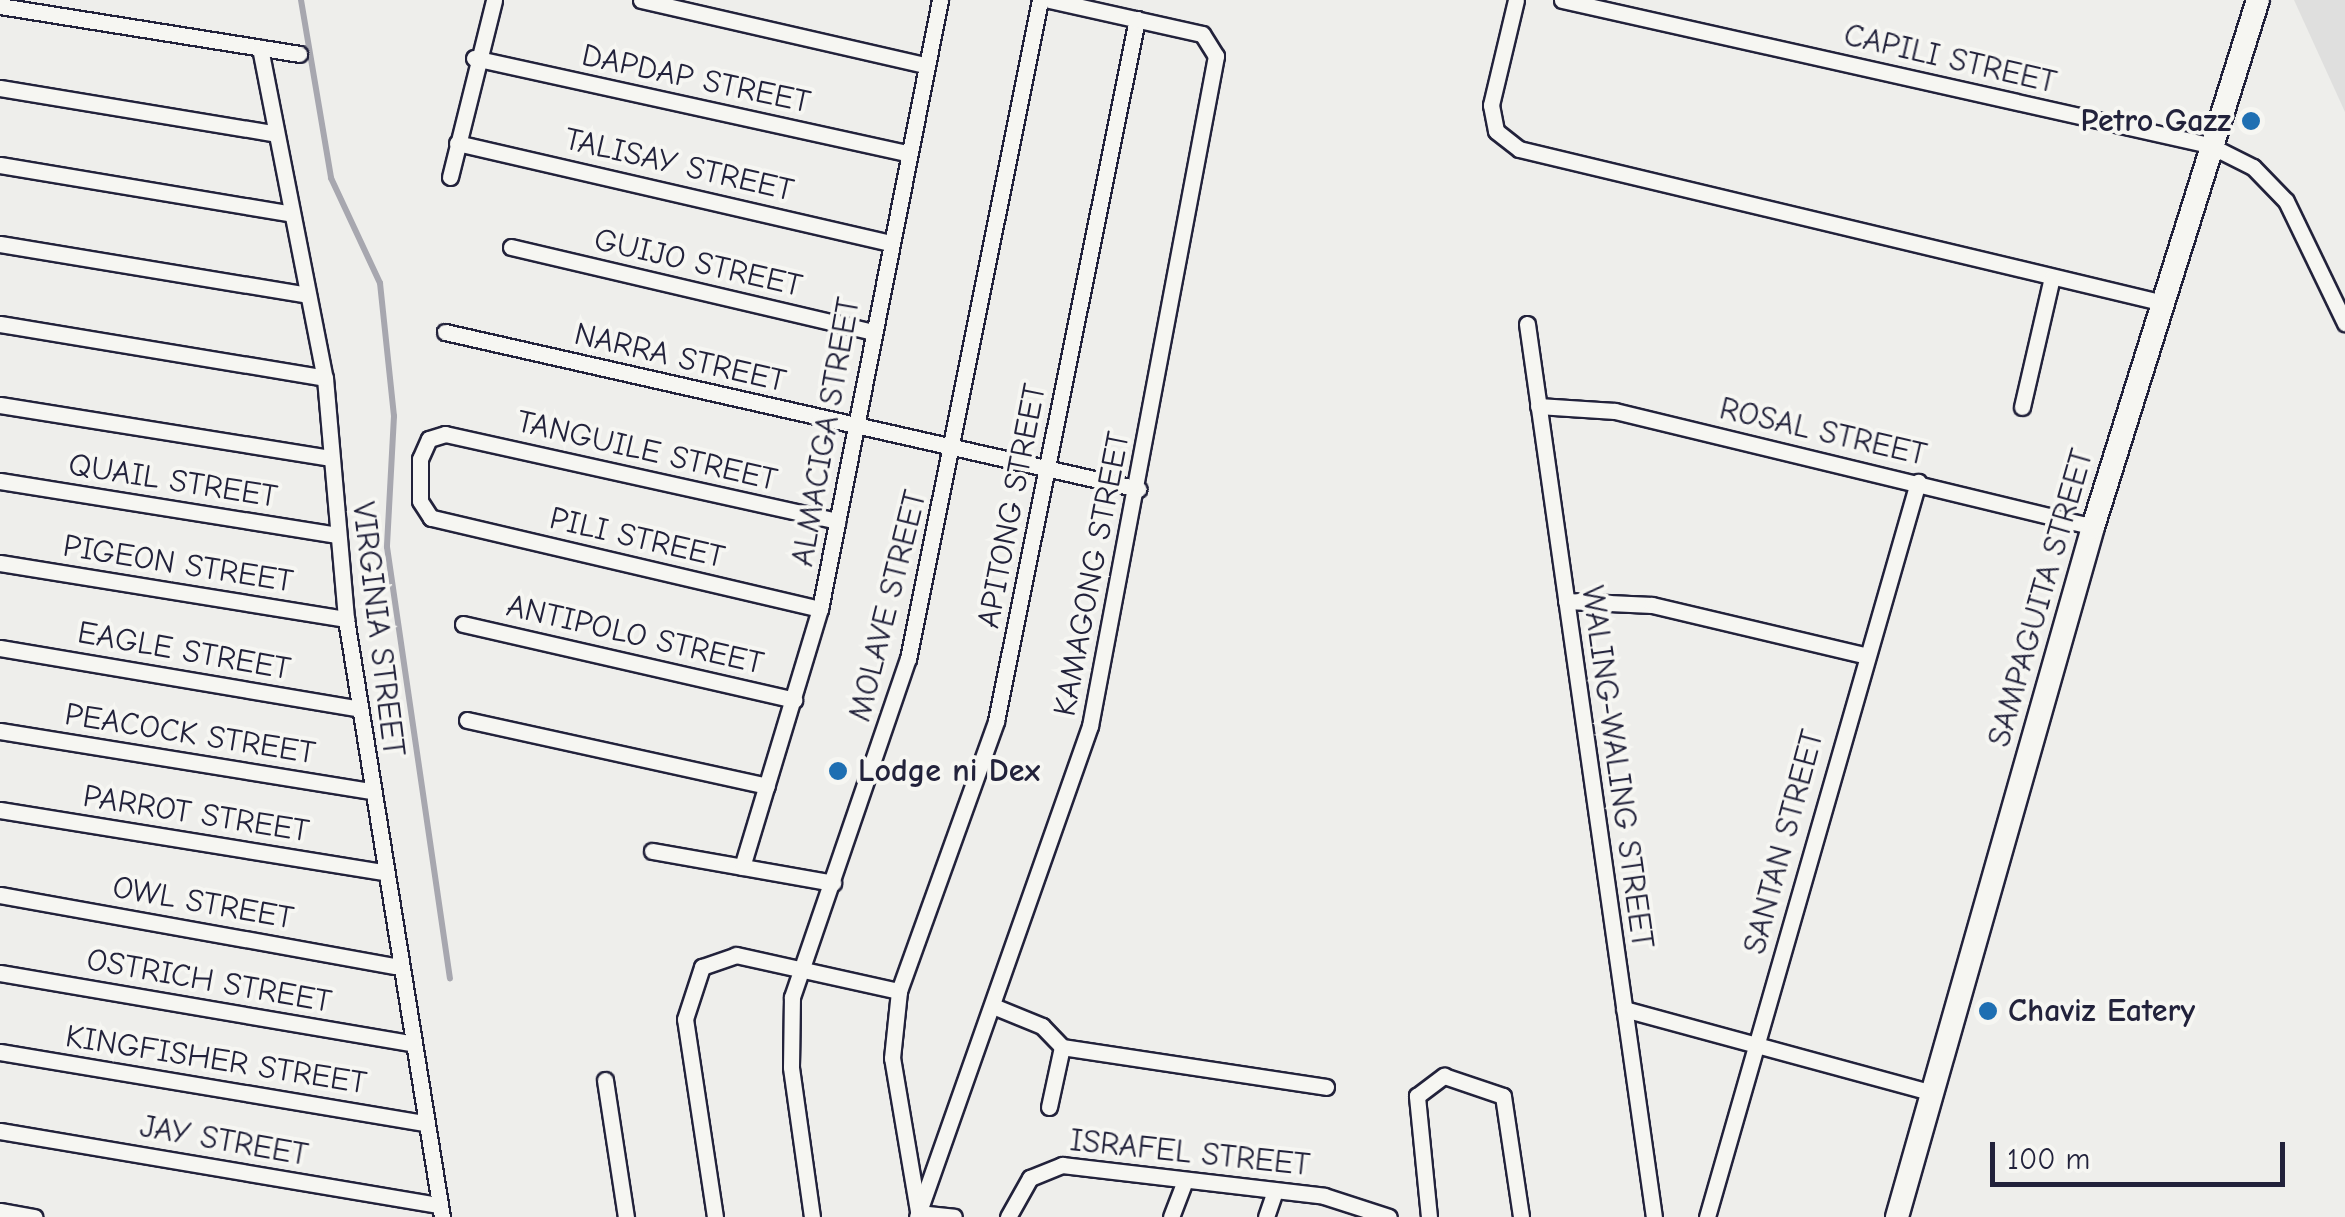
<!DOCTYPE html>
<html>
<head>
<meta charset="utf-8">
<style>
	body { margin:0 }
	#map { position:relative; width:2345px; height:1217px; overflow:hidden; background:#eeeeeb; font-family:"Comic Neue",sans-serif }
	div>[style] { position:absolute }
	.built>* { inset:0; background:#dfdfde }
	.stream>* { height:6px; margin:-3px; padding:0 3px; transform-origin:3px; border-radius:3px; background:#a7a7af }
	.roads { filter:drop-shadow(2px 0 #22223b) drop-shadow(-2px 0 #22223b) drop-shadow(0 2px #22223b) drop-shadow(0 -2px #22223b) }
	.street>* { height:15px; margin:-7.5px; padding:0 7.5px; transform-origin:7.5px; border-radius:7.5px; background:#f6f6f2 }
	.secondary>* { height:22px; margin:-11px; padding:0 11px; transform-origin:11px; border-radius:11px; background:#f6f6f2 }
	.dots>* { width:28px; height:28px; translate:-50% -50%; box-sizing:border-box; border:5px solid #f6f6f2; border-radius:50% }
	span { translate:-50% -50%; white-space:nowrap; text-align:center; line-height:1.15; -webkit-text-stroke:8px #f6f6f2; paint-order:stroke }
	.street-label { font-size:32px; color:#22223b }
	.poi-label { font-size:32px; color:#22223b; font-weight:700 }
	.right { translate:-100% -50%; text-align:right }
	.left { translate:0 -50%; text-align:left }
	.scale { position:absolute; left:1990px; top:1142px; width:295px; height:45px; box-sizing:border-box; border:5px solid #22223b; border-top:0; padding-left:12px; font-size:30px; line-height:35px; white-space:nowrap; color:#22223b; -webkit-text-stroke:8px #f6f6f2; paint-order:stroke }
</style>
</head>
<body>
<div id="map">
	<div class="built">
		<i style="clip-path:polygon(2294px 0,2345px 0,2345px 112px)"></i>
	</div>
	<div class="stream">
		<i style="left:301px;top:0;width:181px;rotate:80.4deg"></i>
		<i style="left:331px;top:178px;width:116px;rotate:65deg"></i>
		<i style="left:380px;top:283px;width:134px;rotate:84deg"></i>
		<i style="left:394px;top:416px;width:131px;rotate:93.1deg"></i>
		<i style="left:387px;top:547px;width:436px;rotate:81.7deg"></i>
	</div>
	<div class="roads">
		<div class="street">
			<i style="left:641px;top:0;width:291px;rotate:12.9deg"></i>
			<i style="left:1516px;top:0;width:108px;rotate:103.4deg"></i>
			<i style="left:1491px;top:105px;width:26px;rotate:79deg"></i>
			<i style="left:1496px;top:131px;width:29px;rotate:38deg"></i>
			<i style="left:1519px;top:149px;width:663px;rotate:13.43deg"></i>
			<i style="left:1562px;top:0;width:663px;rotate:12.63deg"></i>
			<i style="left:2209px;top:145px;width:49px;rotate:26.6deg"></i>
			<i style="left:2253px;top:167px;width:47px;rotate:45.9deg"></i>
			<i style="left:2286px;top:201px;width:136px;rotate:64.2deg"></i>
			<i style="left:0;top:6px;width:303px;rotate:9.1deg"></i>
			<i style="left:260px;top:48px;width:336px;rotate:78.9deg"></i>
			<i style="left:325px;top:378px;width:242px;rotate:85deg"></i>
			<i style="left:346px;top:619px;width:606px;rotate:80.88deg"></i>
			<i style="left:474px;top:58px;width:442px;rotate:12.4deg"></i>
			<i style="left:0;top:88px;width:277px;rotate:9.4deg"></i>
			<i style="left:457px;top:143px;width:443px;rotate:13deg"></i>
			<i style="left:0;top:165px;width:292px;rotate:9.5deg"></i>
			<i style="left:450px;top:177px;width:182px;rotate:-76deg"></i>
			<i style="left:0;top:244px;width:312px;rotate:9.4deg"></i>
			<i style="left:511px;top:247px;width:372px;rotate:13.2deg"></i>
			<i style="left:0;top:324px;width:329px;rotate:9.4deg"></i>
			<i style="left:1527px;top:324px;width:902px;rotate:81.91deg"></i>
			<i style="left:445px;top:332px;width:711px;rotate:12.76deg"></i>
			<i style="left:0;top:405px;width:334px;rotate:9.1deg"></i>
			<i style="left:1538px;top:406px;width:77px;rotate:3.7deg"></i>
			<i style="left:1615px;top:411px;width:492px;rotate:13.6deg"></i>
			<i style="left:2022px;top:407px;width:133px;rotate:-77deg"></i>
			<i style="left:0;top:481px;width:340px;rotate:9.1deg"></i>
			<i style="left:0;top:563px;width:351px;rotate:9.2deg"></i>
			<i style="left:1566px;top:601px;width:86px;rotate:2.7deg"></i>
			<i style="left:1652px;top:605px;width:217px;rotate:13.3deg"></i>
			<i style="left:820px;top:609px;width:400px;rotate:-166.8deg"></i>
			<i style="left:431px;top:518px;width:20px;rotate:-123deg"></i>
			<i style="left:420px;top:501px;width:42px;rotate:-90deg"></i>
			<i style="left:420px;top:459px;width:22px;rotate:-66deg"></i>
			<i style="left:429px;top:439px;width:17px;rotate:-17deg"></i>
			<i style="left:445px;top:434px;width:402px;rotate:12.5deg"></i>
			<i style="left:463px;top:624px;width:340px;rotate:12.9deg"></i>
			<i style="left:0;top:648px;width:364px;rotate:9.6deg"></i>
			<i style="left:467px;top:720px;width:307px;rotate:12.4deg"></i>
			<i style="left:0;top:731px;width:376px;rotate:9.2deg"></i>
			<i style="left:0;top:810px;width:387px;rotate:9.2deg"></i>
			<i style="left:652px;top:851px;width:184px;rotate:10deg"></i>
			<i style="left:742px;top:867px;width:270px;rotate:-73.2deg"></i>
			<i style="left:820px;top:609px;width:621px;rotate:-78.85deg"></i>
			<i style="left:0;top:895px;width:401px;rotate:10.2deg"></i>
			<i style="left:0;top:973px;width:415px;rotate:9.7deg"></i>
			<i style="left:993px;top:1006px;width:53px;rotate:22.2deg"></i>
			<i style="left:1042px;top:1026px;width:29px;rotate:46deg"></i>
			<i style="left:1062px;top:1047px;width:267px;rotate:8.6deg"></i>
			<i style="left:1624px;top:1009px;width:321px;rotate:15.2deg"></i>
			<i style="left:0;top:1052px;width:429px;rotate:9.5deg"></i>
			<i style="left:605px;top:1080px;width:139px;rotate:81.3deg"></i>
			<i style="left:1049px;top:1107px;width:61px;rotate:-77.8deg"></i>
			<i style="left:0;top:1131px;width:445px;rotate:9.6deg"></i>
			<i style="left:0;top:1211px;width:35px;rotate:10deg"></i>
			<i style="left:918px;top:1211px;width:155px;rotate:-99.6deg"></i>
			<i style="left:892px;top:1058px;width:67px;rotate:-84deg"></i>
			<i style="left:899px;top:991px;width:287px;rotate:-70.2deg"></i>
			<i style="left:996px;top:721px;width:716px;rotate:-78.64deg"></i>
			<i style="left:918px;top:1213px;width:36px;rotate:6deg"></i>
			<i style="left:715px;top:1217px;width:200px;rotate:-98.6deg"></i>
			<i style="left:685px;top:1019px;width:55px;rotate:-71.9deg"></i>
			<i style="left:702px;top:967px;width:36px;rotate:-19deg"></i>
			<i style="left:736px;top:955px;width:167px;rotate:12.5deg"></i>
			<i style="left:812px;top:1217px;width:151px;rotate:-98deg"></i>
			<i style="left:791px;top:1067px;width:70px;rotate:-89.2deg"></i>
			<i style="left:792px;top:997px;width:357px;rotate:-71.1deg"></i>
			<i style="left:908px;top:659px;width:672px;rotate:-78.67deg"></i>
			<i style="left:917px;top:1217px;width:521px;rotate:-70.59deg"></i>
			<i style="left:1090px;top:726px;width:682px;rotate:-79.35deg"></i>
			<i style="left:1216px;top:56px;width:26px;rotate:-122deg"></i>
			<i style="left:1202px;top:34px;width:156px;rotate:-167.4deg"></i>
			<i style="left:1008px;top:1217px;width:45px;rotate:-60.6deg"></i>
			<i style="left:1030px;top:1178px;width:35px;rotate:-22deg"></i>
			<i style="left:1062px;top:1165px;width:264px;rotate:6.7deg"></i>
			<i style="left:1324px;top:1196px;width:68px;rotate:17.9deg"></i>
			<i style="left:1171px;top:1217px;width:36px;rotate:-69deg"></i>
			<i style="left:1266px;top:1217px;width:28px;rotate:-71deg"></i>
			<i style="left:1429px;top:1217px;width:122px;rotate:-95.7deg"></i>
			<i style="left:1417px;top:1096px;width:34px;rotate:-37deg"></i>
			<i style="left:1444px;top:1076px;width:62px;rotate:18.7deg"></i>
			<i style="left:1503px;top:1096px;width:122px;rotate:81.5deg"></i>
			<i style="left:1707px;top:1217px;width:765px;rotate:-73.98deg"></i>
		</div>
		<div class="secondary">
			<i style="left:1897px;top:1217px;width:717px;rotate:-74.14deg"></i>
			<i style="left:2093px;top:527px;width:552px;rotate:-72.62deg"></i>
		</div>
	</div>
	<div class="dots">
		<i style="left:2251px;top:121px;background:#1f6fb2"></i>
		<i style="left:838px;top:771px;background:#1f6fb2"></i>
		<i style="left:1988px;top:1011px;background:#1f6fb2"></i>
	</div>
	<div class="street-label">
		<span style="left:1950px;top:59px;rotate:13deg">CAPILI STREET</span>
		<span style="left:696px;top:79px;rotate:12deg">DAPDAP STREET</span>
		<span style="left:679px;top:165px;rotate:13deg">TALISAY STREET</span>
		<span style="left:698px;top:263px;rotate:13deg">GUIJO STREET</span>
		<span style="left:680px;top:358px;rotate:13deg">NARRA STREET</span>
		<span style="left:826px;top:432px;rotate:-80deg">ALMACIGA STREET</span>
		<span style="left:1823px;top:432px;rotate:13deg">ROSAL STREET</span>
		<span style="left:647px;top:451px;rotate:13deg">TANGUILE STREET</span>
		<span style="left:173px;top:481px;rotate:9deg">QUAIL STREET</span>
		<span style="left:1012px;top:506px;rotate:-79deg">APITONG STREET</span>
		<span style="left:637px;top:538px;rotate:13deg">PILI STREET</span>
		<span style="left:178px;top:564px;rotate:9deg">PIGEON STREET</span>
		<span style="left:1092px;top:574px;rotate:-79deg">KAMAGONG STREET</span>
		<span style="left:2041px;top:598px;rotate:-74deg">SAMPAGUITA STREET</span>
		<span style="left:888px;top:606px;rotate:-76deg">MOLAVE STREET</span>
		<span style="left:378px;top:629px;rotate:83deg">VIRGINIA STREET</span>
		<span style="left:635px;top:635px;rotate:13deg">ANTIPOLO STREET</span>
		<span style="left:184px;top:651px;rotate:10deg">EAGLE STREET</span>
		<span style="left:190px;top:734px;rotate:9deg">PEACOCK STREET</span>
		<span style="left:1617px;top:767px;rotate:82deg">WALING-WALING STREET</span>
		<span style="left:196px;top:814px;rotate:9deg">PARROT STREET</span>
		<span style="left:1784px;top:842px;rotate:-75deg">SANTAN STREET</span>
		<span style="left:203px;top:903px;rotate:10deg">OWL STREET</span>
		<span style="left:209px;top:981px;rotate:10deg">OSTRICH STREET</span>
		<span style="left:216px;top:1060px;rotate:9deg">KINGFISHER STREET</span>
		<span style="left:224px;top:1141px;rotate:10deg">JAY STREET</span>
		<span style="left:1190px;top:1153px;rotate:6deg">ISRAFEL STREET</span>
	</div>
	<div class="poi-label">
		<span class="right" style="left:2231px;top:121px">Petro Gazz</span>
		<span class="left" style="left:858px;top:771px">Lodge ni Dex</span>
		<span class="left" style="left:2008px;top:1011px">Chaviz Eatery</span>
	</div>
	<div class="scale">100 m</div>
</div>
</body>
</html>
